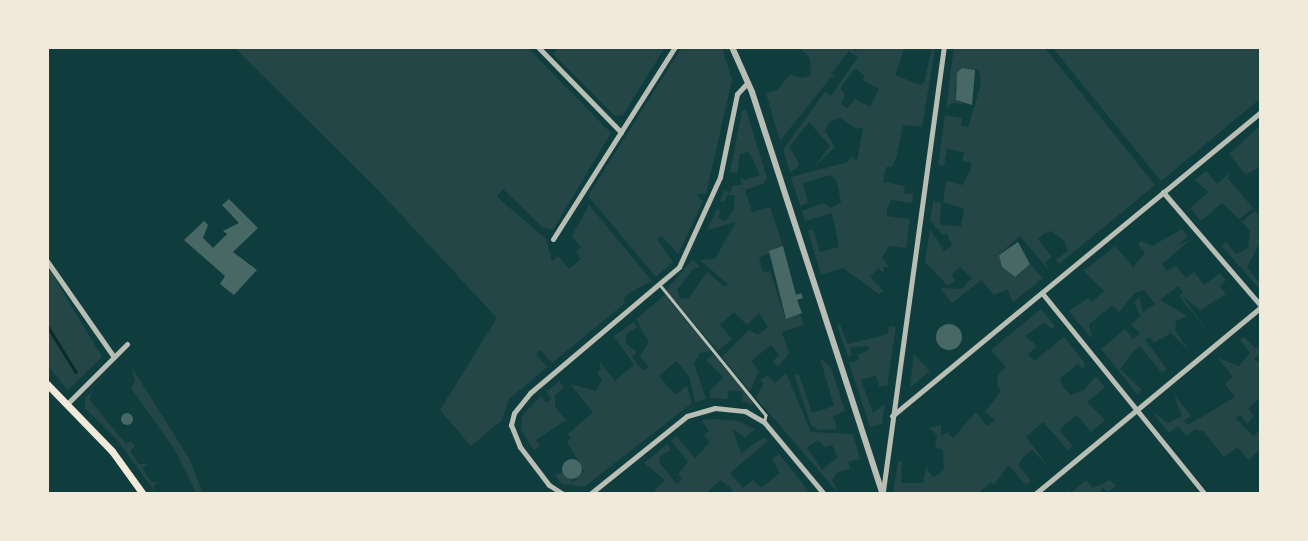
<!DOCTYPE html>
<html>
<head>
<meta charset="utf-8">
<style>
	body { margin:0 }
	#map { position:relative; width:1308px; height:541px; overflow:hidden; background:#0f3d3e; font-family:Poppins,sans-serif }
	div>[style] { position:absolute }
	.green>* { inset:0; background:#244646 }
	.stream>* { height:2.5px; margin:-1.25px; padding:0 1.25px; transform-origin:1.25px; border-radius:1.25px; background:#0a2a2b }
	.building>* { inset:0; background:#486865 }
	.round { border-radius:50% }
	.service>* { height:2.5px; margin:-1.25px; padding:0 1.25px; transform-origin:1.25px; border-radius:1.25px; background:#b8beb3 }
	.minor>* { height:5px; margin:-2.5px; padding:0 2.5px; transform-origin:2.5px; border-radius:2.5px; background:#b8beb3 }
	.tertiary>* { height:6px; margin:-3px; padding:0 3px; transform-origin:3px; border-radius:3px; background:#b8beb3 }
	.secondary>* { height:7px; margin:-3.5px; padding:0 3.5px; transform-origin:3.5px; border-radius:3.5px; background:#f1e9da }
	span { translate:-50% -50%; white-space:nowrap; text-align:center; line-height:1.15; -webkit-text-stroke:5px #f1e9da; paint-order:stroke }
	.frame { position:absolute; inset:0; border:49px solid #f1e9da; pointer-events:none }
</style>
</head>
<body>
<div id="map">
	<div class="green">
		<i style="clip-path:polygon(234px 47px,527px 47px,611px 133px,553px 230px,542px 227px,503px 189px,497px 197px,546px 239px,552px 261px,558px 256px,569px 269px,581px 259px,576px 252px,581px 247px,572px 236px,589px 205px,652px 281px,631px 292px,623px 299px,625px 303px,552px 363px,541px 350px,536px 354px,547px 367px,509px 399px,502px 420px,471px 446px,440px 410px,497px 318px,380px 192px)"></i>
		<i style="clip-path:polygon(559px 47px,665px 47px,623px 115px,615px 116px,553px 54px)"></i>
		<i style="clip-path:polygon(682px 47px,722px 47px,732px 80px,706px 194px,696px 194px,703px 202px,678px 254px,662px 236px,657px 239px,673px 262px,656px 277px,588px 196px)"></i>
		<i style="clip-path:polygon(evenodd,799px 47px,853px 47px,855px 52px,859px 47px,905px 47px,895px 75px,920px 85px,924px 83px,932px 48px,935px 49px,922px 127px,903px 125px,896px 159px,892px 167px,886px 167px,883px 182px,905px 186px,904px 193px,913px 194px,912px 203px,891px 200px,887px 210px,887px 216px,910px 219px,906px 248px,889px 246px,882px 258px,890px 268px,884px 267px,883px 273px,878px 268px,870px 277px,883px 291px,879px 294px,843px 268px,821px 275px,808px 231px,813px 229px,820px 252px,839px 247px,832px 213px,805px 221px,802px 211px,824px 203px,831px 208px,841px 202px,837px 182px,831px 175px,803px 183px,808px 203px,800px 206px,791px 177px,848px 162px,852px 156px,857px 161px,863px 127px,857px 129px,840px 118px,830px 121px,825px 131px,835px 147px,815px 166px,830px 146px,809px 122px,789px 147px,799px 163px,797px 168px,790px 172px,783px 150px,825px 92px,831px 96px,858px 57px,849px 51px,831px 74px,836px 78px,831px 77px,780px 141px,766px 93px,777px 90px,790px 75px,803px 78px,811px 75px,810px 58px,799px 47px,855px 68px,865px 76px,862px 80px,879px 89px,870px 107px,855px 99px,847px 108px,841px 104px,845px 94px,840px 89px,855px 68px)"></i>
		<i style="clip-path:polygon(954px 47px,1044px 47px,1155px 185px,1059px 264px,1056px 260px,1068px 251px,1065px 242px,1052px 231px,1043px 234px,1038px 239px,1052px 257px,1045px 262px,1050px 272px,1020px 236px,999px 254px,1002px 267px,1015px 277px,1030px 264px,1043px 278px,1013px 302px,1007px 289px,994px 295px,981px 280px,952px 303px,940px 288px,961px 289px,972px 278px,960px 267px,952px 274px,955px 282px,947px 285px,925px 262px,930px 229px,944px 251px,952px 246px,947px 233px,943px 235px,930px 221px,934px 196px,935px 202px,941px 203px,940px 225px,961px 226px,964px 209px,943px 202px,946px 181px,963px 185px,971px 169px,971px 162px,962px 161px,964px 152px,947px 149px,944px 166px,938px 165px,945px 115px,962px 118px,961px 126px,968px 127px,981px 84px,979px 70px,962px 68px,955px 87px,956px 100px,964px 104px,952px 103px,946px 109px)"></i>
		<i style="clip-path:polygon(1052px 47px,1261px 47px,1261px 98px,1161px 181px)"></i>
		<i style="clip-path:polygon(746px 110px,767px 178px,763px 184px,745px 190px,752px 212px,770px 207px,783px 246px,759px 258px,763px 273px,770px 271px,785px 318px,800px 314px,804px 325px,782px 332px,789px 353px,778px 367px,773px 361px,779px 355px,771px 345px,751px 361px,759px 371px,750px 391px,722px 357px,749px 330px,758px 335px,768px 327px,759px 313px,747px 325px,734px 312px,720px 325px,732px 339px,718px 351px,666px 290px,692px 260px,701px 267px,694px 268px,677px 290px,680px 298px,688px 299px,707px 272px,725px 287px,728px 284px,700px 260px,715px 259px,736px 222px,707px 230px,717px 209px,721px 210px,718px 218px,725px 221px,734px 210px,735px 196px,728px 194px,724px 202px,720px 201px,724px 190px,730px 193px,733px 185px,742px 185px,740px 176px,744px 180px,760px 175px,749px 152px,740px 154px,737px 173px,730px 172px,742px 111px)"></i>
		<i style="clip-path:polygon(1261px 125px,1261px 166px,1246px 175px,1229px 154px)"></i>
		<i style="clip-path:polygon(1206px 171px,1217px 184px,1230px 173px,1228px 179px,1253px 208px,1239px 219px,1222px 203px,1201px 221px,1190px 208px,1209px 192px,1195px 180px)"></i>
		<i style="clip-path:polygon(1255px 211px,1261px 219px,1261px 241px,1247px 267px,1261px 284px,1261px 291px,1222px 246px,1226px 242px,1236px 254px,1248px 248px,1250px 231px,1242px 222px)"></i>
		<i style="clip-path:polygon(1182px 229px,1188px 236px,1176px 247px,1191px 239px,1162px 264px,1167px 271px,1176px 266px,1186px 278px,1194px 272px,1204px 285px,1220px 273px,1226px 280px,1220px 286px,1226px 294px,1200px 310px,1182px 296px,1210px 334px,1179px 296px,1183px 292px,1178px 286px,1160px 300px,1187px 316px,1176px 321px,1175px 330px,1189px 351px,1171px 333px,1154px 343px,1150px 337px,1145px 340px,1167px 369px,1162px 373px,1140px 346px,1134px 351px,1120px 369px,1142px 390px,1137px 394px,1101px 349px,1125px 329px,1133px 339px,1140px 334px,1131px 324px,1141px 316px,1134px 302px,1139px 297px,1143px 312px,1155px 304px,1144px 290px,1135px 293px,1119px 312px,1113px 305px,1089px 324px,1092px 339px,1069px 311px,1088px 298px,1092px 302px,1104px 291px,1084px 271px,1115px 246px,1133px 267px,1145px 253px,1138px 244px,1141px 241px,1152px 246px)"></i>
		<i style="clip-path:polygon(47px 265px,102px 357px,68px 390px,47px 365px)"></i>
		<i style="clip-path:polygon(665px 295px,711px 351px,700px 353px,694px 364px,706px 399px,695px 402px,689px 376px,676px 361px,659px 376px,675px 395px,687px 386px,692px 403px,584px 487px,562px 484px,555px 475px,563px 472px,573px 482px,584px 471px,567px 442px,571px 438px,568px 434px,593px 412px,570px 384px,596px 391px,602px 380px,597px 373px,601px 369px,599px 361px,615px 381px,634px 365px,614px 336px,633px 322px,637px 327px,626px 334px,626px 344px,637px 352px,632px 357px,643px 371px,649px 367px,640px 356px,649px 342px,636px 319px)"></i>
		<i style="clip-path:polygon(1041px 309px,1055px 326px,1051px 329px,1045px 322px,1025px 336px,1037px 346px,1028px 354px,1034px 361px,1064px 337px,1085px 363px,1083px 369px,1078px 364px,1060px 378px,1064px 388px,1071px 395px,1084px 390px,1096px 376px,1105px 387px,1087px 402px,1105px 420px,1091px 432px,1077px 415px,1073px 418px,1059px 430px,1073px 446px,1068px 450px,1043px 422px,1026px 437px,1048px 466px,1032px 450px,1025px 455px,1018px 465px,1031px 481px,1026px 485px,1008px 465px,994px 485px,991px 482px,977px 494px,893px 494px,898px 461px,902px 461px,901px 483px,923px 483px,928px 461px,927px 470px,934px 477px,944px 470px,943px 450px,935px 447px,937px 435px,929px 428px,941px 425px,941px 437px,947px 432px,953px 438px,976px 412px,987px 426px,995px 420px,985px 412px,1001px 391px,997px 385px,998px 374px,1006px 367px,991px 350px)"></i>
		<i style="clip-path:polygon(840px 324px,847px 344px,881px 336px,888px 333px,889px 326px,896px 327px,887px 386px,879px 386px,876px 375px,861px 380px,873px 413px,885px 404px,882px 424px,870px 427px,849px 363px,859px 360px,858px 355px,869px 350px,868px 346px,850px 347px,852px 356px,848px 357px,837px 325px)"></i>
		<i style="clip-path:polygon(1244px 337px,1255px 348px,1261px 346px,1261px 360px,1257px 356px,1253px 359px,1261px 363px,1261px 396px,1248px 409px,1254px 416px,1247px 424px,1240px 415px,1236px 418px,1254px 437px,1261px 427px,1261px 448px,1249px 460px,1237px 447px,1224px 457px,1203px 431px,1195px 429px,1186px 436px,1178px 426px,1169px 433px,1152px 412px,1168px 423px,1182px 416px,1174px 395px,1191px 416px,1184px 421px,1188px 425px,1235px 397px,1225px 384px,1233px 377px,1218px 358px,1239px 366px,1250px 353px,1240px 340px)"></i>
		<i style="clip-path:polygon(713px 354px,751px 399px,753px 405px,742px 401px,743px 392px,729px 390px,727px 399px,710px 398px,710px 391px,723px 377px,706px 360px)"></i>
		<i style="clip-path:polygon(914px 354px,930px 371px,911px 387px,910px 385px)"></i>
		<i style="clip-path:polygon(820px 358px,831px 367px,845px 411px,833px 416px,837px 429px,819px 430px,811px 425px,796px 380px,795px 374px,799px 375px,812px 413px,834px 406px)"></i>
		<i style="clip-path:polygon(131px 366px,190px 460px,203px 494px,197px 494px,174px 448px,131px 388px,135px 381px)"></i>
		<i style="clip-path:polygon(evenodd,786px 373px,811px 432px,853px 434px,860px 459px,848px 462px,850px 469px,838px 472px,832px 480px,839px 494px,756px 398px,764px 383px,760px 381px,767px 375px,775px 383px,786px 373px,818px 440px,825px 447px,832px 445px,838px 457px,822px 470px,807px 448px,818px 440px)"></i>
		<i style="clip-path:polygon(559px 381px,564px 388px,555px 395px,555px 407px,566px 420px,536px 440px,540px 445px,534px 450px,521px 430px,522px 416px,541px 396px,546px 403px,551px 399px,546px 392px)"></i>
		<i style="clip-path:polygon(93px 391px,89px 399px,126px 444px,131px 441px,135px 446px,130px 451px,139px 464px,148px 464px,142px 468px,151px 482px,159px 482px,153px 486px,157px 494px,117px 440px,85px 408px,85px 398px)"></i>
		<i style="clip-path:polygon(717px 419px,738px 421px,755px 429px,745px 438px,732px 428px,741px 453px,764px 437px,768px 441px,730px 473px,743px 488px,753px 480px,761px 488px,780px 473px,772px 459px,779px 454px,811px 494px,729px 494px,733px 490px,721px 480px,705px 494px,652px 494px,665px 480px,644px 463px,667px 444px,671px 450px,660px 456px,659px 462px,677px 484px,682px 479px,678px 474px,688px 462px,671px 441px,676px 436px,695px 458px,710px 442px,704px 435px,709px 431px,701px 420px)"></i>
		<i style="clip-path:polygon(1086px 480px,1093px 488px,1110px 480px,1116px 486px,1108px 492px,1102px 487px,1100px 494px,1069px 494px,1064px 488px,1071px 493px)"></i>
	</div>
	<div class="stream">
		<i style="left:47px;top:325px;width:55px;rotate:58.3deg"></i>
	</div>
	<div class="building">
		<i style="clip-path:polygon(962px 68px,975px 70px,972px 105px,956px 100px,957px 73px)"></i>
		<i style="clip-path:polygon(229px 199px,258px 228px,233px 252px,257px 270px,234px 295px,220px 284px,225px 276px,184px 240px,204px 221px,208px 225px,203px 238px,213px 248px,227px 234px,223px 231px,239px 223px,222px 205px)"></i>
		<i style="clip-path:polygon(1018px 242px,1030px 264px,1015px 277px,1002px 267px,999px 255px)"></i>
		<i style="clip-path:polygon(783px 246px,796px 295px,801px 293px,803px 298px,797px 300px,802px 313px,786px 319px,769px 251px)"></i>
		<i class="round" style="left:936px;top:324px;width:26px;height:26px"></i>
		<i class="round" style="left:121px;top:413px;width:12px;height:12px"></i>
		<i class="round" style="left:562px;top:459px;width:20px;height:20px"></i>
	</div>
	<div class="service">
		<i style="left:661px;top:286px;width:166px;rotate:50.9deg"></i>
		<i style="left:766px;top:415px;width:5px;rotate:101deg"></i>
	</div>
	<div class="minor">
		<i style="left:538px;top:47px;width:119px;rotate:45.7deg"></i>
		<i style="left:1163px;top:192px;width:150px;rotate:49.3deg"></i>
		<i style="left:553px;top:239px;width:227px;rotate:-57.6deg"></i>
		<i style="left:47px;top:261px;width:117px;rotate:55.1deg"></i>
		<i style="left:1042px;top:293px;width:259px;rotate:51deg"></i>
		<i style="left:67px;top:404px;width:85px;rotate:-45deg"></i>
		<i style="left:892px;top:416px;width:478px;rotate:-39.5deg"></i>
		<i style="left:883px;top:491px;width:448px;rotate:-82.2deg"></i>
		<i style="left:563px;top:494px;width:17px;rotate:-147deg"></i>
		<i style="left:549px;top:485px;width:48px;rotate:-127.3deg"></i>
		<i style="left:520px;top:447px;width:24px;rotate:-112deg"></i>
		<i style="left:511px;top:425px;width:12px;rotate:-76deg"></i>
		<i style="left:514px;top:413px;width:26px;rotate:-51deg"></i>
		<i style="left:530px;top:393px;width:195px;rotate:-40.2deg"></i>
		<i style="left:679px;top:267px;width:99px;rotate:-65.5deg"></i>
		<i style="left:720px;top:177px;width:85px;rotate:-78.4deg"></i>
		<i style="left:737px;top:94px;width:16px;rotate:-47deg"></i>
		<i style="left:590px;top:494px;width:124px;rotate:-38.8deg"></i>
		<i style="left:687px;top:416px;width:29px;rotate:-16deg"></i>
		<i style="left:715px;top:408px;width:30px;rotate:6deg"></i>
		<i style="left:745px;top:411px;width:22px;rotate:30deg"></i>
		<i style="left:764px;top:422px;width:94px;rotate:50.2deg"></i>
		<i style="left:1035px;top:494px;width:293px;rotate:-39.6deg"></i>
	</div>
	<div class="tertiary">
		<i style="left:732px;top:47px;width:49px;rotate:66deg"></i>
		<i style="left:752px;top:92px;width:423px;rotate:72deg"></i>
	</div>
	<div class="secondary">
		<i style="left:47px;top:384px;width:93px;rotate:45.9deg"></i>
		<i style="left:112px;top:451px;width:53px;rotate:54.2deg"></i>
	</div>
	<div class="frame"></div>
</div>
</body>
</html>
